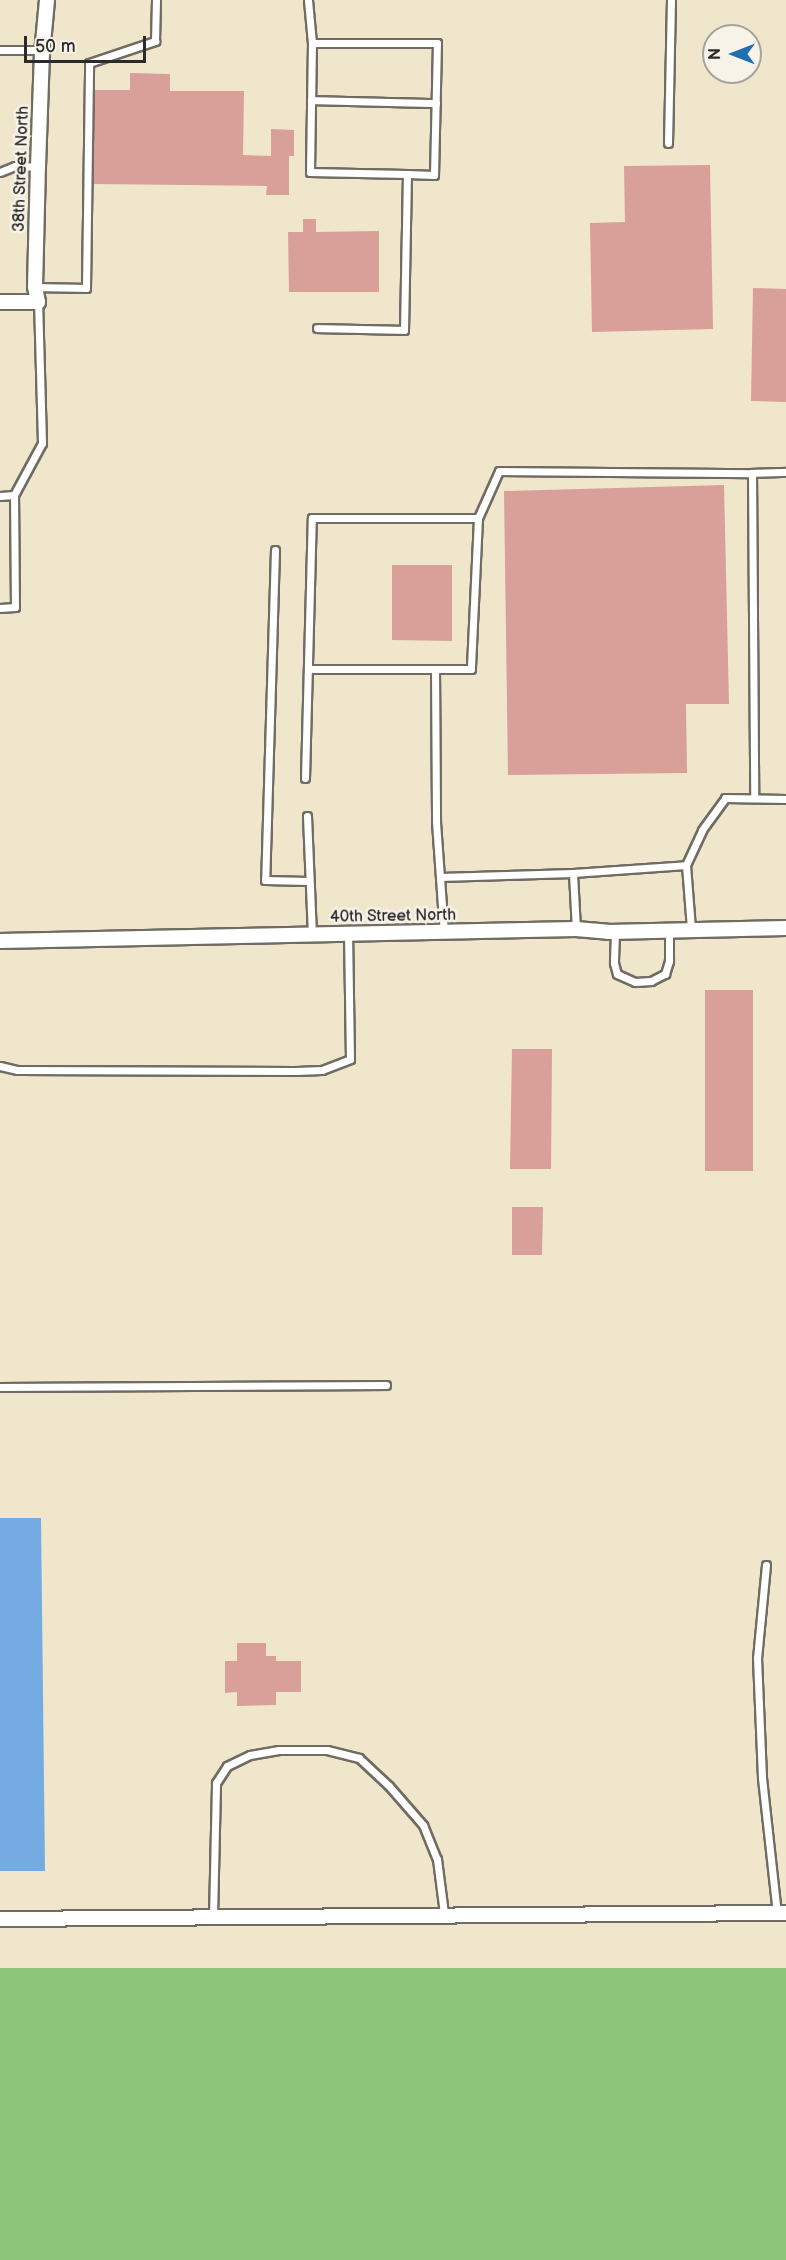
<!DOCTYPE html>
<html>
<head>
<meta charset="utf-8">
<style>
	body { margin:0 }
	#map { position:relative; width:786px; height:2260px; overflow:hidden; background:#efe6cb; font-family:"Balsamiq Sans",sans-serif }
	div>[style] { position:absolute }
	.green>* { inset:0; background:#8bc67a }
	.water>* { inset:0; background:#73abe2 }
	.building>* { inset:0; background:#d99f99 }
	.roads { filter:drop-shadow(2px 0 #706c63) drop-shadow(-2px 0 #706c63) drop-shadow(0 2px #706c63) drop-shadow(0 -2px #706c63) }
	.lane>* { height:7px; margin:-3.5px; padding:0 3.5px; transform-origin:3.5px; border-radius:3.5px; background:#fff }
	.street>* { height:14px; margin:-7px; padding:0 7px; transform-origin:7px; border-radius:7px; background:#fff }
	span { translate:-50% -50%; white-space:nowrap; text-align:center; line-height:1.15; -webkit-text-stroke:5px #f7f3e8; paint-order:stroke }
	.street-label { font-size:16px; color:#2b2b2b }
	.north { position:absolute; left:702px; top:24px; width:60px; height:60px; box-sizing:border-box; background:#f7f3e8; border:2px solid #a5a39c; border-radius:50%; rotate:270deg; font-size:16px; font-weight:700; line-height:24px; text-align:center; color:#2b2b2b }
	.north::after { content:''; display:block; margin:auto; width:21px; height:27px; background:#1f6fb2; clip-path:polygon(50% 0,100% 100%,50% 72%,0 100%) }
	.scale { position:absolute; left:24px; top:36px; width:122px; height:27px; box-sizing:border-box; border:3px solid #2b2b2b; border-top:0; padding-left:8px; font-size:18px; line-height:21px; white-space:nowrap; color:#2b2b2b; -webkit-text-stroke:4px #f7f3e8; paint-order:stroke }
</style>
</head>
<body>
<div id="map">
	<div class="green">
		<i style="clip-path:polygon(0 1968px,786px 1968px,786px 2260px,0 2260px)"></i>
	</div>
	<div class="water">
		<i style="clip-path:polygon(0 1518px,41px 1518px,45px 1871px,0 1871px)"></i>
	</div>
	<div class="building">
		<i style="clip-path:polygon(130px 73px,170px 74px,170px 91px,244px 91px,243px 155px,271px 156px,271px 129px,294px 130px,294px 156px,289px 156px,289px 195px,266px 195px,267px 186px,93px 184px,94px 90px,130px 90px)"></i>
		<i style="clip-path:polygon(710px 165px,713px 329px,592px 332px,590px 223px,625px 222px,624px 166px)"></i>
		<i style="clip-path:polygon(303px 219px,316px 219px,316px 232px,379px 231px,379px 292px,289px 292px,288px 232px,303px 232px)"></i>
		<i style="clip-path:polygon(753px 288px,786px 289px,786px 402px,751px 401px)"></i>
		<i style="clip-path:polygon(724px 485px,729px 704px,686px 704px,687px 773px,508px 775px,504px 491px)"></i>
		<i style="clip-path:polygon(392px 565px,452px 565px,452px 641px,392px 640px)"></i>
		<i style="clip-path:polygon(705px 990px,753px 990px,753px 1171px,705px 1171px)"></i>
		<i style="clip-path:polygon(512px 1049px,552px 1049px,551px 1169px,510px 1169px)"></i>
		<i style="clip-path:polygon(512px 1207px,543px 1207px,542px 1255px,512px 1255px)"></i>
		<i style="clip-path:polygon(237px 1643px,266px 1643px,266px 1656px,276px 1656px,276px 1661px,301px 1661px,301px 1692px,276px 1692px,276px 1705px,237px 1706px,237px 1692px,225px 1693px,225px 1661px,237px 1661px)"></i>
	</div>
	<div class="roads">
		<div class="lane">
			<i style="left:308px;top:0;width:43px;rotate:84.7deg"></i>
			<i style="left:312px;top:43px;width:129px;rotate:90.9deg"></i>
			<i style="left:310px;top:172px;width:97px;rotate:1.2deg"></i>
			<i style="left:407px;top:174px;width:156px;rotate:91.1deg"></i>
			<i style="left:404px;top:330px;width:87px;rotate:-178.7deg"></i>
			<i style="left:312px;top:43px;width:125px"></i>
			<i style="left:437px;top:43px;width:132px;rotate:91.3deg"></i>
			<i style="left:434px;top:175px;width:27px;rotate:-178deg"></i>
			<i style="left:0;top:50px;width:42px"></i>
			<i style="left:311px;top:100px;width:125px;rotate:1.4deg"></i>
			<i style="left:668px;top:143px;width:143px;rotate:-88.8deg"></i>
			<i style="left:0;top:172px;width:16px;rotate:-22deg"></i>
			<i style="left:15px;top:166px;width:23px;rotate:2deg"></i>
			<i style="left:35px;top:287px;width:51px;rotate:1.1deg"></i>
			<i style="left:86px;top:288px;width:225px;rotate:-89.2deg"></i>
			<i style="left:89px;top:63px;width:70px;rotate:-18.4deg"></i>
			<i style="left:155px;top:41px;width:41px;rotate:-88.6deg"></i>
			<i style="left:752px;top:473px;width:34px;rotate:-2deg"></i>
			<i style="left:0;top:496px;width:14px;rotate:-4deg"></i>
			<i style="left:14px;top:495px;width:59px;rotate:-61.7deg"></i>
			<i style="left:42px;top:443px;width:141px;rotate:-91.6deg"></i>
			<i style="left:478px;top:518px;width:51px;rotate:-65.9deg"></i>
			<i style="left:499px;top:471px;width:253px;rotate:0.5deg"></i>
			<i style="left:752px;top:473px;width:325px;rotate:89.6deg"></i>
			<i style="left:275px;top:550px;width:330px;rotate:91.7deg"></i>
			<i style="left:265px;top:880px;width:43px;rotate:1.3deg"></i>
			<i style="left:0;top:608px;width:15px;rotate:-4deg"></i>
			<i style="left:15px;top:607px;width:112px;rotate:-90.5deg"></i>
			<i style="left:435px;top:669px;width:153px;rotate:89.6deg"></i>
			<i style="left:436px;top:822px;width:111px;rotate:85.9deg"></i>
			<i style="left:305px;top:778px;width:260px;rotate:-88.5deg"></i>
			<i style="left:312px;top:518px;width:166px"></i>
			<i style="left:478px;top:518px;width:151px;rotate:92.7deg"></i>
			<i style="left:471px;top:669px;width:162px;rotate:180deg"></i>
			<i style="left:307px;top:816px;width:119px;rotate:87.6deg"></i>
			<i style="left:686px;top:865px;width:38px;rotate:-65deg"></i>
			<i style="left:702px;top:830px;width:39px;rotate:-54deg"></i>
			<i style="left:725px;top:798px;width:61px;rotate:0.9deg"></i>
			<i style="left:440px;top:877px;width:133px;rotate:-1.7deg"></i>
			<i style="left:576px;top:929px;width:56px;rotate:-93.1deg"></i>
			<i style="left:573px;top:873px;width:113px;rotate:-4deg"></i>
			<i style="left:686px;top:865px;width:64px;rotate:85.5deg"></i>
			<i style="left:615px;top:932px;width:31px;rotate:92deg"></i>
			<i style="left:614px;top:963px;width:11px;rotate:75deg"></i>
			<i style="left:617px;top:974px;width:20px;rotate:24deg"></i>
			<i style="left:635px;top:982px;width:16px;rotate:-4deg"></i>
			<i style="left:651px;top:981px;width:16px;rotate:-27deg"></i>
			<i style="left:665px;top:974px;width:14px;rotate:-73deg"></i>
			<i style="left:669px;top:961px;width:31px;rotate:-90deg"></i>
			<i style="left:0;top:1066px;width:18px;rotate:13deg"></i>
			<i style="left:18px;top:1070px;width:278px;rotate:0.2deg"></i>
			<i style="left:296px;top:1071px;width:26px;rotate:-2deg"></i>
			<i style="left:322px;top:1070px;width:30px;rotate:-21deg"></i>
			<i style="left:350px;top:1059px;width:124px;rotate:-90.9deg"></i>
			<i style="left:0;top:1387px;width:386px;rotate:-0.3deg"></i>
			<i style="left:766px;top:1565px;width:93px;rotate:95.5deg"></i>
			<i style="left:757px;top:1658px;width:120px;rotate:87.6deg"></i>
			<i style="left:762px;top:1778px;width:136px;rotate:83.7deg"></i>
			<i style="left:213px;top:1917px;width:134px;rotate:-88.7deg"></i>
			<i style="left:216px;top:1783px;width:20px;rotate:-57deg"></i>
			<i style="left:227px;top:1766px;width:25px;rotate:-26deg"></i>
			<i style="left:250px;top:1755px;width:29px;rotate:-10deg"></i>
			<i style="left:279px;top:1750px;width:48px"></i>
			<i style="left:327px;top:1750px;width:33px;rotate:14deg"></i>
			<i style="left:359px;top:1758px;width:41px;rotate:43deg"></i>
			<i style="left:389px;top:1786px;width:52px;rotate:48.9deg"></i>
			<i style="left:423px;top:1825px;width:37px;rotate:68deg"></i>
			<i style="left:437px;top:1859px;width:55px;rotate:82.7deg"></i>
		</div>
		<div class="street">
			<i style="left:0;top:302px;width:38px"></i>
			<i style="left:38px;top:302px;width:15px;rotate:-101deg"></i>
			<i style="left:35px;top:287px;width:120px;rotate:-88.6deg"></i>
			<i style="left:38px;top:167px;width:113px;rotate:-88deg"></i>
			<i style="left:42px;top:54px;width:54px;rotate:-84.7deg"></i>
			<i style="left:0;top:941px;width:576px;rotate:-1.19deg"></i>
			<i style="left:576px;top:929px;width:32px;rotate:5deg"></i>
			<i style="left:608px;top:932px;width:178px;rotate:-1.3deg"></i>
			<i style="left:0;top:1919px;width:786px;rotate:-0.44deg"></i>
		</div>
	</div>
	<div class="street-label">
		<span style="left:22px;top:169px;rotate:-88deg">38th Street North</span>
		<span style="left:393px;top:917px;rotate:-1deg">40th Street North</span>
	</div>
	<div class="north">N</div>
	<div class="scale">50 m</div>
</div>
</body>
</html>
